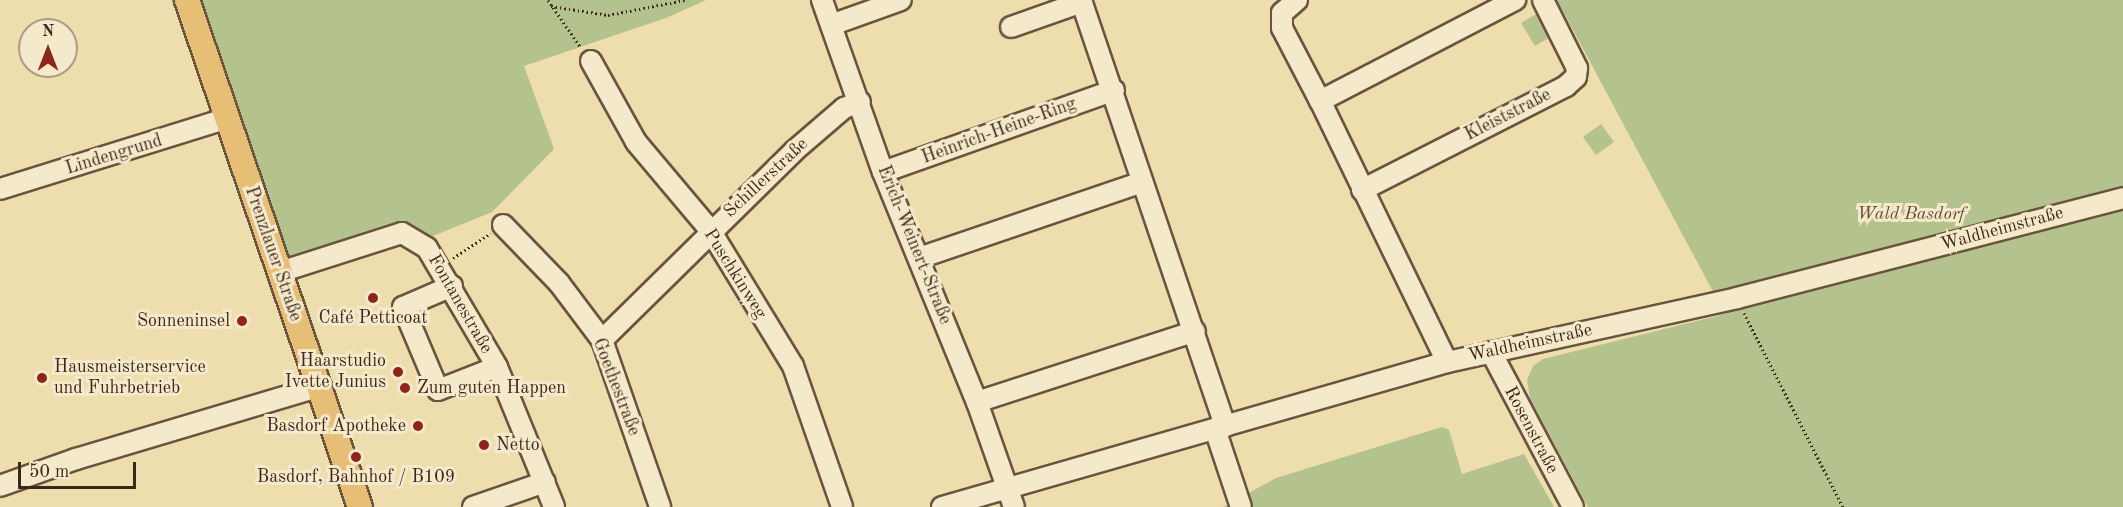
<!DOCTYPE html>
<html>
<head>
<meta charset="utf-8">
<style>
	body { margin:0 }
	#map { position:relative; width:2123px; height:507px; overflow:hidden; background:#eeddad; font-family:"Old Standard TT",serif }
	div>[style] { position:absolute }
	.green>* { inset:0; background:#b4c28d }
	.path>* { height:3px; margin-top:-1.5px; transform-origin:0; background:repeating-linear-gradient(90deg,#3e261a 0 1.5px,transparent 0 4.5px) }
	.roads { filter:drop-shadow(2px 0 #6a543f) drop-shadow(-2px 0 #6a543f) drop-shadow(0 2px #6a543f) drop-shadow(0 -2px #6a543f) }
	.minor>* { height:20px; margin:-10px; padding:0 10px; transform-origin:10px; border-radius:10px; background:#f4e9ca }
	.major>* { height:24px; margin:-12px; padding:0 12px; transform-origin:12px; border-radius:12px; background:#e7be76 }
	.dots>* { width:16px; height:16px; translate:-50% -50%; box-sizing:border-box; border:3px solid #f4e9ca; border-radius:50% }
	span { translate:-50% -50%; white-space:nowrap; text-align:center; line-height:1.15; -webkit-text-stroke:6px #f4e9ca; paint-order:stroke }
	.street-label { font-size:18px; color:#3e261a }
	.park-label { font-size:18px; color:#5c4d37; font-style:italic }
	.poi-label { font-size:18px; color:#3e261a }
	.right { translate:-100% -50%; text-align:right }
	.left { translate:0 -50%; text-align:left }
	.north { position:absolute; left:18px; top:18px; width:60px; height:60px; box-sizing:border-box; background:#f4e9ca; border:2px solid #ab9b84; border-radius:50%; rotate:0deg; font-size:16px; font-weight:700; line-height:24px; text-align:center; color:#3e261a }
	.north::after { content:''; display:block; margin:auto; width:21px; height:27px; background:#8f2418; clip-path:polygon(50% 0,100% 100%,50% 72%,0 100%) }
	.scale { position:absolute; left:18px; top:462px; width:118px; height:27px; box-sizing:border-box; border:3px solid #3e261a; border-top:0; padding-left:8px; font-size:18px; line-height:21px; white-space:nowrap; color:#3e261a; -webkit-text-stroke:4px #f4e9ca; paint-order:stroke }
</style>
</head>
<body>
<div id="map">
	<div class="green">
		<i style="clip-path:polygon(193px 0,706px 0,666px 18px,524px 66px,554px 149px,492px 212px,433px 236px,402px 224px,283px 263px)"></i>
		<i style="clip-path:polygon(1557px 0,2123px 0,2123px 507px,1588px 507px,1530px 398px,1527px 380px,1533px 366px,1543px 359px,1725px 314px)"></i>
		<i style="clip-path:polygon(1538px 13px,1552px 36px,1535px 46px,1521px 23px)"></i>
		<i style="clip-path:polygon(1601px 124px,1614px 142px,1596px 155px,1583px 137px)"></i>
		<i style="clip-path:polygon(1442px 427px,1449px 430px,1462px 474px,1524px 454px,1554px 507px,1223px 507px,1276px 478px)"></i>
	</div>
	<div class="path">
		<i style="left:548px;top:0;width:58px;rotate:55.5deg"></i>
		<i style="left:551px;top:6px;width:58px;rotate:9deg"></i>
		<i style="left:608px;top:15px;width:78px;rotate:-11deg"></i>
		<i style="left:453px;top:258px;width:45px;rotate:-33.3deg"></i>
		<i style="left:1744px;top:313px;width:218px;rotate:63deg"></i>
	</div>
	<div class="roads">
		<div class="minor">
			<i style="left:822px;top:0;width:182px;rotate:70.5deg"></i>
			<i style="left:883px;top:172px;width:248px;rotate:67.8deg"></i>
			<i style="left:977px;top:402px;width:111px;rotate:70.6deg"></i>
			<i style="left:1081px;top:0;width:450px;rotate:71.3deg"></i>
			<i style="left:1297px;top:0;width:20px;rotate:139deg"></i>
			<i style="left:1282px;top:13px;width:15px;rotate:90deg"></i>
			<i style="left:1282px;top:28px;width:82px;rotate:62.5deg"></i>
			<i style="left:831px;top:25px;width:74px;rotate:-19.7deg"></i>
			<i style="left:1011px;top:27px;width:75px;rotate:-19.4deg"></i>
			<i style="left:591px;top:61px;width:93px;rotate:60.9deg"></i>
			<i style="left:636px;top:142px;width:115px;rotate:49.9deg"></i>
			<i style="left:710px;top:230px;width:159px;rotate:58.6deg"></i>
			<i style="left:793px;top:366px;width:149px;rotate:70.8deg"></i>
			<i style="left:883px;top:172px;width:245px;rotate:-19.5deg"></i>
			<i style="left:0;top:189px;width:239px;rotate:-17.3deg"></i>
			<i style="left:1362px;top:190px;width:229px;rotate:-27deg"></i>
			<i style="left:1566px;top:86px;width:13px;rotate:-42deg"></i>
			<i style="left:1576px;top:77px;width:9px;rotate:-84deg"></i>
			<i style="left:1577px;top:68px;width:76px;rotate:-116.6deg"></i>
			<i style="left:503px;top:225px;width:81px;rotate:46deg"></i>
			<i style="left:559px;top:283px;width:71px;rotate:53deg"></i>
			<i style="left:602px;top:340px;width:177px;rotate:70.8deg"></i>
			<i style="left:919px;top:258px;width:236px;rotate:-18.8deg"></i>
			<i style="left:280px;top:272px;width:128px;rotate:-17.7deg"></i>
			<i style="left:402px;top:233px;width:29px;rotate:31deg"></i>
			<i style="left:427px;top:248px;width:138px;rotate:59.5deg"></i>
			<i style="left:497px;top:367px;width:151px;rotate:67.8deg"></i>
			<i style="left:452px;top:286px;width:53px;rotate:156.8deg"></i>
			<i style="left:403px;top:307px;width:90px;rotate:67.1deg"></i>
			<i style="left:438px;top:390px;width:63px;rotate:-21.3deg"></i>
			<i style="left:602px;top:340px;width:269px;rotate:-44.5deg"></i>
			<i style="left:794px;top:151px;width:66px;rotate:-40.7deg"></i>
			<i style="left:844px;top:108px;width:17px;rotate:-21deg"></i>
			<i style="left:1491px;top:352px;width:175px;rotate:62.1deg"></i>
			<i style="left:1447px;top:362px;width:290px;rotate:-115.9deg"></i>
			<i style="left:1320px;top:101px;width:220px;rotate:-27.4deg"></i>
			<i style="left:977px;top:402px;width:229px;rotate:-18deg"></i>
			<i style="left:1215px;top:429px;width:82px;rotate:71.6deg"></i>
			<i style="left:0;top:486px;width:81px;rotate:-19.6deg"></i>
			<i style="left:76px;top:459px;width:252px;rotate:-16.6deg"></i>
			<i style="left:473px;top:507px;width:76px;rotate:-19.1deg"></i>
			<i style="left:942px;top:507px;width:525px;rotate:-16.02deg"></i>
			<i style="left:1447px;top:362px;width:297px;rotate:-12.4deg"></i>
			<i style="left:1737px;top:298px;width:399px;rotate:-14.5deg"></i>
		</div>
		<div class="major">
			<i style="left:187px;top:0;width:536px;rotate:71.16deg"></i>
		</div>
	</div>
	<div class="dots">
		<i style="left:373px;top:298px;background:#8f2418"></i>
		<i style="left:242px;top:321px;background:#8f2418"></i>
		<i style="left:398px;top:372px;background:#8f2418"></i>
		<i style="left:42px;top:378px;background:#8f2418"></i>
		<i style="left:405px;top:388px;background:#8f2418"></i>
		<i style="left:418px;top:426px;background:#8f2418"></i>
		<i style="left:484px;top:445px;background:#8f2418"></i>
		<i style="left:356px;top:457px;background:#8f2418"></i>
	</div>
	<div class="street-label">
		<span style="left:1508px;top:115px;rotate:-27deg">Kleiststraße</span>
		<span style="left:999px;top:131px;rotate:-20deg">Heinrich-Heine-Ring</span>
		<span style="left:114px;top:155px;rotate:-17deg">Lindengrund</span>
		<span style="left:766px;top:178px;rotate:-43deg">Schillerstraße</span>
		<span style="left:2002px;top:229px;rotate:-15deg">Waldheimstraße</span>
		<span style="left:914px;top:245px;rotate:68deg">Erich-Weinert-Straße</span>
		<span style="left:273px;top:254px;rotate:71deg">Prenzlauer Straße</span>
		<span style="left:735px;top:274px;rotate:58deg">Puschkinweg</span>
		<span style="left:460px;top:304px;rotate:60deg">Fontanestraße</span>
		<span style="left:1530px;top:343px;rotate:-12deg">Waldheimstraße</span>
		<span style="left:616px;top:387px;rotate:69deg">Goethestraße</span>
		<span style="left:1531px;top:430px;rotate:62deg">Rosenstraße</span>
	</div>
	<div class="park-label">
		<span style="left:1911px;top:214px">Wald Basdorf</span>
	</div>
	<div class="poi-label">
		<span style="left:373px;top:318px">Café Petticoat</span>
		<span class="right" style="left:230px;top:321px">Sonneninsel</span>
		<span class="right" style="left:386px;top:372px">Haarstudio<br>Ivette Junius</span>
		<span class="left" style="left:54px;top:378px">Hausmeisterservice<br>und Fuhrbetrieb</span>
		<span class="left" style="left:417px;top:388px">Zum guten Happen</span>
		<span class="right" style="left:406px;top:426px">Basdorf Apotheke</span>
		<span class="left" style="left:496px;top:445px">Netto</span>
		<span style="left:356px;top:477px">Basdorf, Bahnhof / B109</span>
	</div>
	<div class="north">N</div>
	<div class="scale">50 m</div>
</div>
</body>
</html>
